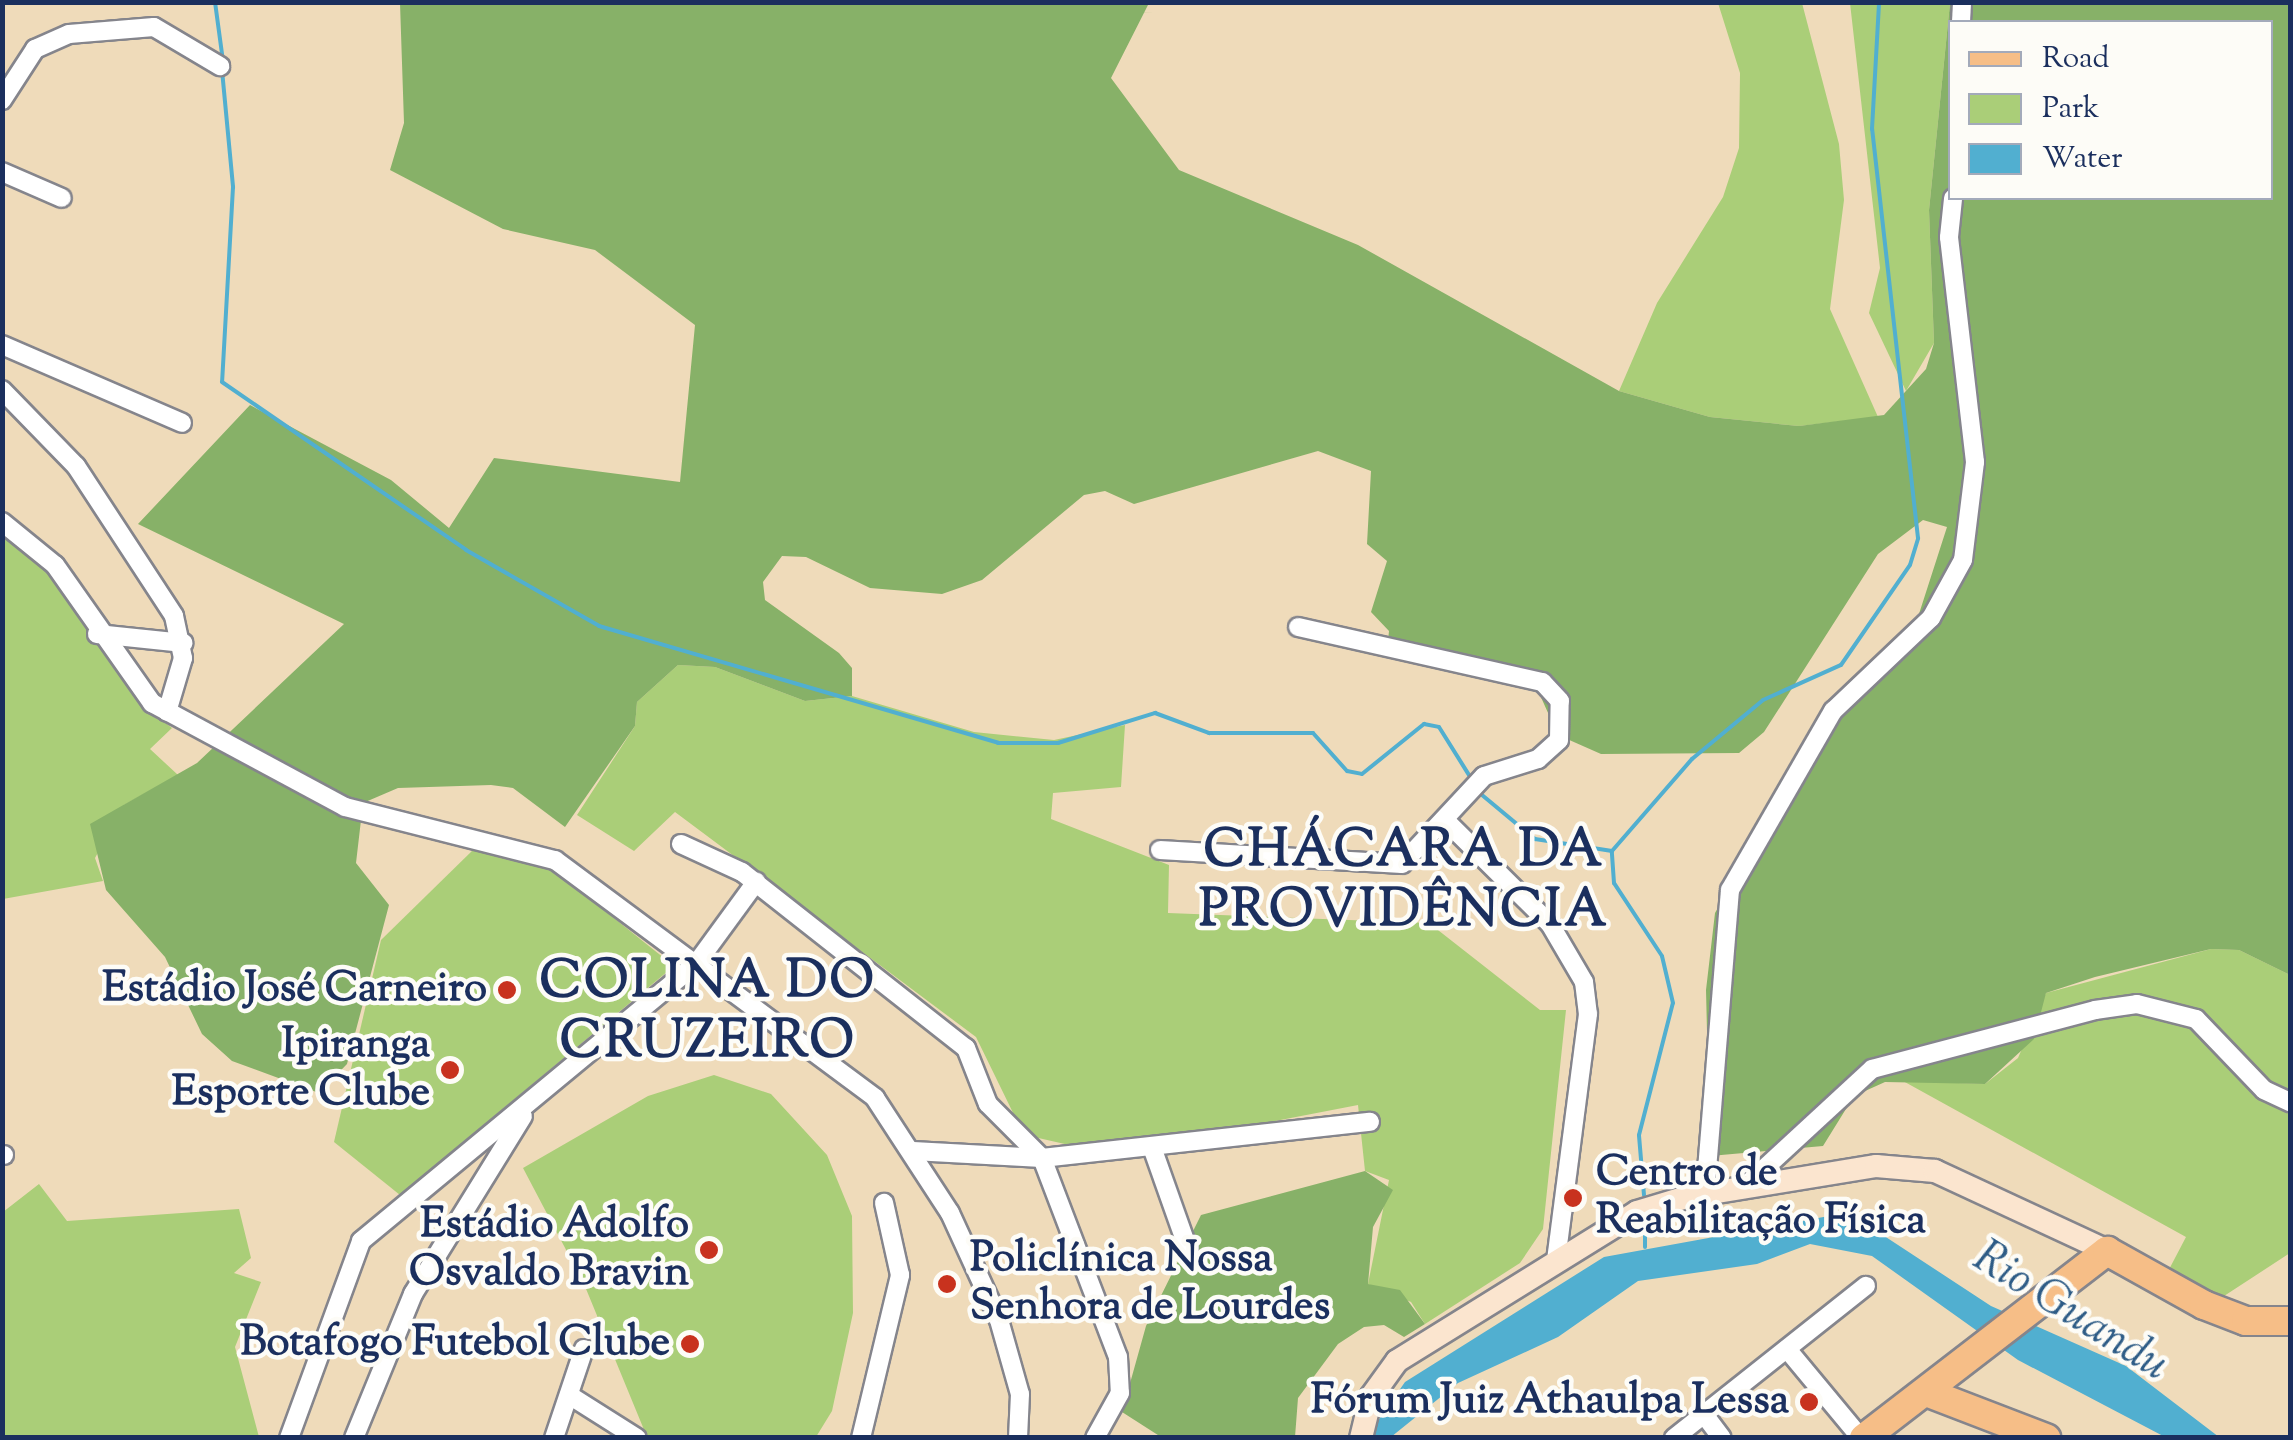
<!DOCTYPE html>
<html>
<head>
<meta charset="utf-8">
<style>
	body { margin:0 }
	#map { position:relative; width:2293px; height:1440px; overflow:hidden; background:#efdbba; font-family:"Sorts Mill Goudy",serif }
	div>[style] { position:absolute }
	.green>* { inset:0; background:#aace78 }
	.forest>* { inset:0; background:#87b168 }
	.water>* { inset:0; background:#51afd0 }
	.stream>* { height:4px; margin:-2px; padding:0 2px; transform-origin:2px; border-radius:2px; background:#51afd0 }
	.roads { filter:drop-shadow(2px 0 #85858c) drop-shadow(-2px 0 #85858c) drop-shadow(0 2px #85858c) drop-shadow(0 -2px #85858c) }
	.street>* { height:18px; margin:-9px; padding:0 9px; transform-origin:9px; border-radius:9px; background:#fff }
	.secondary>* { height:22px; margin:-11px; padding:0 11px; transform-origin:11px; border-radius:11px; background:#fbe5cf }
	.primary>* { height:28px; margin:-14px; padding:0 14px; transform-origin:14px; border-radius:14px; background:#f6be87 }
	.dots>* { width:28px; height:28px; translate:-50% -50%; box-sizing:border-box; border:5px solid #fdfcf7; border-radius:50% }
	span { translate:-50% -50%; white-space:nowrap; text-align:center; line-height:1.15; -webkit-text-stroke:9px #fdfcf7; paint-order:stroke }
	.poi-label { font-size:42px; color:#1b2f5e; font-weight:700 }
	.right { translate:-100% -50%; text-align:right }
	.left { translate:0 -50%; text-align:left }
	.water-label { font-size:45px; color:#2e5c86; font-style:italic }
	.district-label { font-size:52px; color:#1b2f5e; font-weight:700; letter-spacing:2.5px }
	.frame { position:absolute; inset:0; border:5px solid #1b2f5e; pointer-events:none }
	.legend { position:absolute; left:1948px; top:20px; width:325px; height:180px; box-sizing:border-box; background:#fdfcf7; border:2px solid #a3aaba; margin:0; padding:12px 18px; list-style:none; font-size:30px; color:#1b2f5e }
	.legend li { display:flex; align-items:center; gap:20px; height:50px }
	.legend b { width:50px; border:2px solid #a3aaba }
</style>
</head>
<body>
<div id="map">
	<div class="green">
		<i style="clip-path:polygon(1718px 3px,1802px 3px,1839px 144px,1844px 200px,1830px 309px,1878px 417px,1799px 426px,1710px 417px,1619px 391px,1657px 303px,1723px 197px,1739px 148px,1740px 73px)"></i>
		<i style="clip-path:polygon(1850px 3px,1950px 3px,1929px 210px,1934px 343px,1906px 391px,1869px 313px,1880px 268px)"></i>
		<i style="clip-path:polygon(2px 526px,44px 564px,141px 704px,172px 728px,150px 749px,178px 775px,124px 805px,95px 858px,103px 881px,3px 899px)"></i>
		<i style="clip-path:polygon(678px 665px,715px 667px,805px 701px,852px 696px,974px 732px,1054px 740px,1125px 725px,1121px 787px,1053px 793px,1051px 819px,1169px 865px,1168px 913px,1429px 923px,1540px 1010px,1566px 1010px,1543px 1229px,1520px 1263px,1425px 1324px,1411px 1302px,1368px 1284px,1389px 1180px,1365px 1171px,1358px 1105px,1156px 1144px,1078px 1147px,1034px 1137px,1019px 1125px,976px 1037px,675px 812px,634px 851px,577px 815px,635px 726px,637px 702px)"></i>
		<i style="clip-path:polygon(474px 849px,545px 863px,674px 966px,400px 1195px,334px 1142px,381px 940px)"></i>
		<i style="clip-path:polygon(2211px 949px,2239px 950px,2290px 975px,2290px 1253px,2221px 1298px,2164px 1279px,2186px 1237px,1903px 1081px,1985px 1084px,2018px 1058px,2046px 993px)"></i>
		<i style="clip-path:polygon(714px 1075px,771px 1094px,827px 1155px,852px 1216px,853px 1313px,832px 1411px,816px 1437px,647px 1437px,584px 1284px,523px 1168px,648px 1096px)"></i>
		<i style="clip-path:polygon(39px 1184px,67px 1221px,239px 1209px,251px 1258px,234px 1273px,261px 1282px,235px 1347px,259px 1437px,3px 1437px,3px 1212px)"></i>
	</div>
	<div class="forest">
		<i style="clip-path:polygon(evenodd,400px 3px,1149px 3px,1111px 78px,1179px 170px,1358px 245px,1619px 391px,1710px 417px,1799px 426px,1884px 415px,1926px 369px,1934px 343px,1929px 210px,1950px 3px,2290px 3px,2290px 975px,2239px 950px,2211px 949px,2095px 977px,2046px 993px,2034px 1039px,1985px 1084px,1885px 1082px,1854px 1096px,1823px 1146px,1710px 1156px,1706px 990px,1715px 913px,1837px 693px,1918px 617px,1947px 527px,1923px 520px,1878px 554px,1764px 732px,1739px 753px,1601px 754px,1558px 735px,1535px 684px,1387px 651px,1389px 631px,1371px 612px,1387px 561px,1367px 544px,1371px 471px,1318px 451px,1134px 504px,1105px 491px,1084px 495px,982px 580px,942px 594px,870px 588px,806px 557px,782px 556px,763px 582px,765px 600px,839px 653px,852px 668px,852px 696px,805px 701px,715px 667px,678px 665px,637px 702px,635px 726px,565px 827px,513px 788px,491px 785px,398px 788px,363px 803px,356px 863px,389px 905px,347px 1064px,319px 1093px,232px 1061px,202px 1034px,165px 957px,106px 890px,90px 824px,197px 763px,344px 624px,138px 524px,250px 405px,391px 480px,449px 528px,494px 458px,680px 482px,695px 325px,595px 250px,503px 229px,390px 170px,404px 123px,400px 3px,1950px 22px,2270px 22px,2270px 198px,1950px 198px,1950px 22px)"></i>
		<i style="clip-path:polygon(1365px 1171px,1393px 1190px,1373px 1227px,1368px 1284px,1400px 1290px,1425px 1324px,1404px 1337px,1384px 1325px,1364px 1327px,1338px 1344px,1298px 1398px,1295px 1437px,1161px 1437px,1122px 1412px,1146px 1326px,1201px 1215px)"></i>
	</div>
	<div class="water">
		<i style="clip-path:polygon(1829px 1216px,1866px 1224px,1991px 1306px,2126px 1366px,2219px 1437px,2165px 1437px,2018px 1360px,1872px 1256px,1810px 1244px,1757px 1264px,1638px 1281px,1558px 1337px,1458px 1383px,1391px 1437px,1366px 1438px,1405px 1382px,1604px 1257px)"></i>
	</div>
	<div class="stream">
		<i style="left:215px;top:2px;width:60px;rotate:82.3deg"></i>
		<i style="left:222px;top:70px;width:118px;rotate:84.6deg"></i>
		<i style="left:233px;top:187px;width:195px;rotate:93.2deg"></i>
		<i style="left:222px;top:382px;width:296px;rotate:34.5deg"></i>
		<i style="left:466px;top:550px;width:153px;rotate:29.7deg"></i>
		<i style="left:599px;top:626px;width:416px;rotate:16.3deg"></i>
		<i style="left:998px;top:743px;width:60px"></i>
		<i style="left:1058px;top:743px;width:102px;rotate:-17.2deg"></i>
		<i style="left:1155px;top:713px;width:58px;rotate:20.3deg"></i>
		<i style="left:1209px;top:733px;width:104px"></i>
		<i style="left:1313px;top:733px;width:51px;rotate:48.2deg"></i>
		<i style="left:1347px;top:771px;width:15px;rotate:11deg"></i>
		<i style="left:1362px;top:774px;width:80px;rotate:-38.9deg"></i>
		<i style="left:1424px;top:724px;width:15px;rotate:11deg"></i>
		<i style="left:1439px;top:727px;width:57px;rotate:58deg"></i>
		<i style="left:1482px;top:795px;width:69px;rotate:39.7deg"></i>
		<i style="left:1535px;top:839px;width:78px;rotate:8.9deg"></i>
		<i style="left:1644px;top:1195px;width:60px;rotate:-94.8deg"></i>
		<i style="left:1639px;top:1135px;width:136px;rotate:-75.6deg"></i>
		<i style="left:1673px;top:1003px;width:48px;rotate:-103.2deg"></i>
		<i style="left:1662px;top:956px;width:87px;rotate:-123.3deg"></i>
		<i style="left:1614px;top:883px;width:32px;rotate:-94deg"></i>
		<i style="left:1612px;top:851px;width:122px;rotate:-49deg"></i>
		<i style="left:1692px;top:759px;width:92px;rotate:-39.7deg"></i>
		<i style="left:1763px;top:700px;width:85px;rotate:-24.2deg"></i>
		<i style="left:1841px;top:665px;width:121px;rotate:-55.4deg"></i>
		<i style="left:1910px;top:565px;width:28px;rotate:-73deg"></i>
		<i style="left:1918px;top:538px;width:412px;rotate:-96.4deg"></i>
		<i style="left:1872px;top:129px;width:127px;rotate:-86.8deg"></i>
		<i style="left:1645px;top:1222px;width:25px;rotate:90deg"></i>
	</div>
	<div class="roads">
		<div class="street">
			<i style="left:1961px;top:22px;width:20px;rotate:-87deg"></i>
			<i style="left:2px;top:100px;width:61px;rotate:-57.1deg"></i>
			<i style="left:35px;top:49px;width:37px;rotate:-24deg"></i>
			<i style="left:69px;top:34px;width:85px;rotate:-4.7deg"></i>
			<i style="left:154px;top:27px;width:77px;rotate:30.6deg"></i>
			<i style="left:2px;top:172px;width:65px;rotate:23.4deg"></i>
			<i style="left:2px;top:345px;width:196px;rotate:23.4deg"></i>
			<i style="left:2px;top:390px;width:106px;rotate:45.8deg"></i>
			<i style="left:76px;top:466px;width:179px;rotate:56.8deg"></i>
			<i style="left:174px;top:616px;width:43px;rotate:77.9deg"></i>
			<i style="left:183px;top:658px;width:56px;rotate:106.5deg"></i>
			<i style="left:2px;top:522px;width:68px;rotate:39.1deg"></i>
			<i style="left:55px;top:565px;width:169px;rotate:54.9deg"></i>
			<i style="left:152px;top:703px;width:219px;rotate:28.3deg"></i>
			<i style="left:345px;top:807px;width:217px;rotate:14.2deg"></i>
			<i style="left:555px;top:860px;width:399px;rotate:36.6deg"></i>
			<i style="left:875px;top:1098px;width:137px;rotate:56.9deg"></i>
			<i style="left:950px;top:1213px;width:118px;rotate:65.4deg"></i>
			<i style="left:999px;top:1320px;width:77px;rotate:74.2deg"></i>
			<i style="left:1020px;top:1394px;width:44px;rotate:92.6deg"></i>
			<i style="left:97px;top:634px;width:87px;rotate:5.9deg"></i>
			<i style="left:1448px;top:823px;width:144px;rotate:44.7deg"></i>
			<i style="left:1550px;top:924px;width:67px;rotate:59.6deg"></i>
			<i style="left:1584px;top:982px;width:32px;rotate:83deg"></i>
			<i style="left:1588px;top:1014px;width:248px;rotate:97.4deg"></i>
			<i style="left:681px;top:844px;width:67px;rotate:24.7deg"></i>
			<i style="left:742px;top:872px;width:285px;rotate:38.2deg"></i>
			<i style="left:966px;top:1048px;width:60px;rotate:68.6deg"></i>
			<i style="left:988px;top:1104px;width:76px;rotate:45deg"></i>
			<i style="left:1042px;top:1158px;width:213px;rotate:69.1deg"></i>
			<i style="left:1118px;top:1357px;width:36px;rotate:87deg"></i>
			<i style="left:1120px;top:1393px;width:51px;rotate:119.1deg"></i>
			<i style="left:1160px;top:850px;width:242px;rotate:3.3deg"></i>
			<i style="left:1402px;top:864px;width:120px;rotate:-47deg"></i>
			<i style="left:1484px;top:776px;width:57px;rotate:-17.5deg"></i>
			<i style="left:1538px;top:759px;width:28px;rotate:-42deg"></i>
			<i style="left:1559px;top:740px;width:39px;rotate:-89deg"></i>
			<i style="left:1560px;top:701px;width:26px;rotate:-133deg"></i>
			<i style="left:1542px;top:682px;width:250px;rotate:-167.3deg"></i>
			<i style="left:1153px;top:1150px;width:105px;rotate:70.5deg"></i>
			<i style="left:913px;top:1151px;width:129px;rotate:3.1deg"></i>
			<i style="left:1042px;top:1158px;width:330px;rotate:-6.3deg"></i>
			<i style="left:2px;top:1155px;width:2px"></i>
			<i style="left:1742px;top:1189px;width:177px;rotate:-42.7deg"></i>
			<i style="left:1872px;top:1069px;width:231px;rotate:-14.8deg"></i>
			<i style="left:2095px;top:1010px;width:42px;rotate:-8.1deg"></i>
			<i style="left:2137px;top:1004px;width:61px;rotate:14.3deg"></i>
			<i style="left:2196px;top:1019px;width:98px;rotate:46.2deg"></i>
			<i style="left:2264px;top:1090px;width:29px;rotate:25deg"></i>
			<i style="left:1705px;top:1194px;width:305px;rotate:-85.3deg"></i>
			<i style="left:1730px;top:890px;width:207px;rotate:-60.1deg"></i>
			<i style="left:1833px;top:711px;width:135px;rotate:-43.5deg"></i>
			<i style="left:1931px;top:618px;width:66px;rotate:-61.1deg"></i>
			<i style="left:1963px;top:560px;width:99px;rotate:-83deg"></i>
			<i style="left:1975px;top:462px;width:226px;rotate:-96.6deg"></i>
			<i style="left:1949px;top:237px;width:39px;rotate:-84deg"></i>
			<i style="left:1787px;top:1349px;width:116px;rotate:50.3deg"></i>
			<i style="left:569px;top:1395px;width:80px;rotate:32.3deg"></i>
			<i style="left:1703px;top:1413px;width:31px;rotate:53deg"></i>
			<i style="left:289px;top:1438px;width:210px;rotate:-69.9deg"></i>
			<i style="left:361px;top:1241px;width:435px;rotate:-39.6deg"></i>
			<i style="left:696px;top:964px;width:102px;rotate:-53.8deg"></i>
			<i style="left:354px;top:1438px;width:156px;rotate:-67.7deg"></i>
			<i style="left:413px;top:1294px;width:209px;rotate:-58.3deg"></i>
			<i style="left:554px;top:1438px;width:94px;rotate:-71.4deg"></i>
			<i style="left:861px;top:1438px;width:168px;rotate:-76.5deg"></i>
			<i style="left:900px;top:1275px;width:74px;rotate:-102.5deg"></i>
			<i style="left:1674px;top:1438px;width:245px;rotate:-38.4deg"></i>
		</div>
		<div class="secondary">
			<i style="left:1361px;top:1438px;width:42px;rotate:-76.3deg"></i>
			<i style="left:1371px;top:1397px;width:44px;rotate:-54.2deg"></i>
			<i style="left:1397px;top:1361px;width:282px;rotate:-31.8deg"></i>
			<i style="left:1637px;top:1212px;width:52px;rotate:-16.7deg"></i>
			<i style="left:1687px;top:1197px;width:192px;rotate:-9.3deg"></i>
			<i style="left:1876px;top:1166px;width:59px;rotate:4.8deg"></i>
			<i style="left:1935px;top:1171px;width:190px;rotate:24.9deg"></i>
		</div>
		<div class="primary">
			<i style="left:1926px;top:1392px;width:129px;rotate:21deg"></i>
			<i style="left:1864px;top:1438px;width:307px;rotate:-37.6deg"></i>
			<i style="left:2107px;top:1251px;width:111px;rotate:29.1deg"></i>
			<i style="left:2204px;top:1305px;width:45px;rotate:20.9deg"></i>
			<i style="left:2246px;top:1321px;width:44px"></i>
		</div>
	</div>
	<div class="dots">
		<i style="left:507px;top:990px;background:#c8321e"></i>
		<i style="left:450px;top:1070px;background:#c8321e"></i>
		<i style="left:1573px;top:1198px;background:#c8321e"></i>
		<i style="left:709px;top:1250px;background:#c8321e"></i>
		<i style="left:947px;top:1284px;background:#c8321e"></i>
		<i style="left:690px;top:1344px;background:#c8321e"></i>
		<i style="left:1809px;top:1402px;background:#c8321e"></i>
	</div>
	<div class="poi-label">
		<span class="right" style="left:487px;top:990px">Estádio José Carneiro</span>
		<span class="right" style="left:430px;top:1070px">Ipiranga<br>Esporte Clube</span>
		<span class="left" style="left:1596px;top:1198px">Centro de<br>Reabilitação Física</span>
		<span class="right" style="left:689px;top:1250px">Estádio Adolfo<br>Osvaldo Bravin</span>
		<span class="left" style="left:970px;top:1284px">Policlínica Nossa<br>Senhora de Lourdes</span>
		<span class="right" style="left:670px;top:1344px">Botafogo Futebol Clube</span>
		<span class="right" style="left:1789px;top:1402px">Fórum Juiz Athaulpa Lessa</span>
	</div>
	<div class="water-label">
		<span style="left:2070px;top:1313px;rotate:32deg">Rio Guandu</span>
	</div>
	<div class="district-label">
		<span style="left:1404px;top:883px">CHÁCARA DA<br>PROVIDÊNCIA</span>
		<span style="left:708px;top:1014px">COLINA DO<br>CRUZEIRO</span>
	</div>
	<div class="frame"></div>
	<ul class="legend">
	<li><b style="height:12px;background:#f6be87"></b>Road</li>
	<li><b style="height:28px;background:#aace78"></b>Park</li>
	<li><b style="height:28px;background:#51afd0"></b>Water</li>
	</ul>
</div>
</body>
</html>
